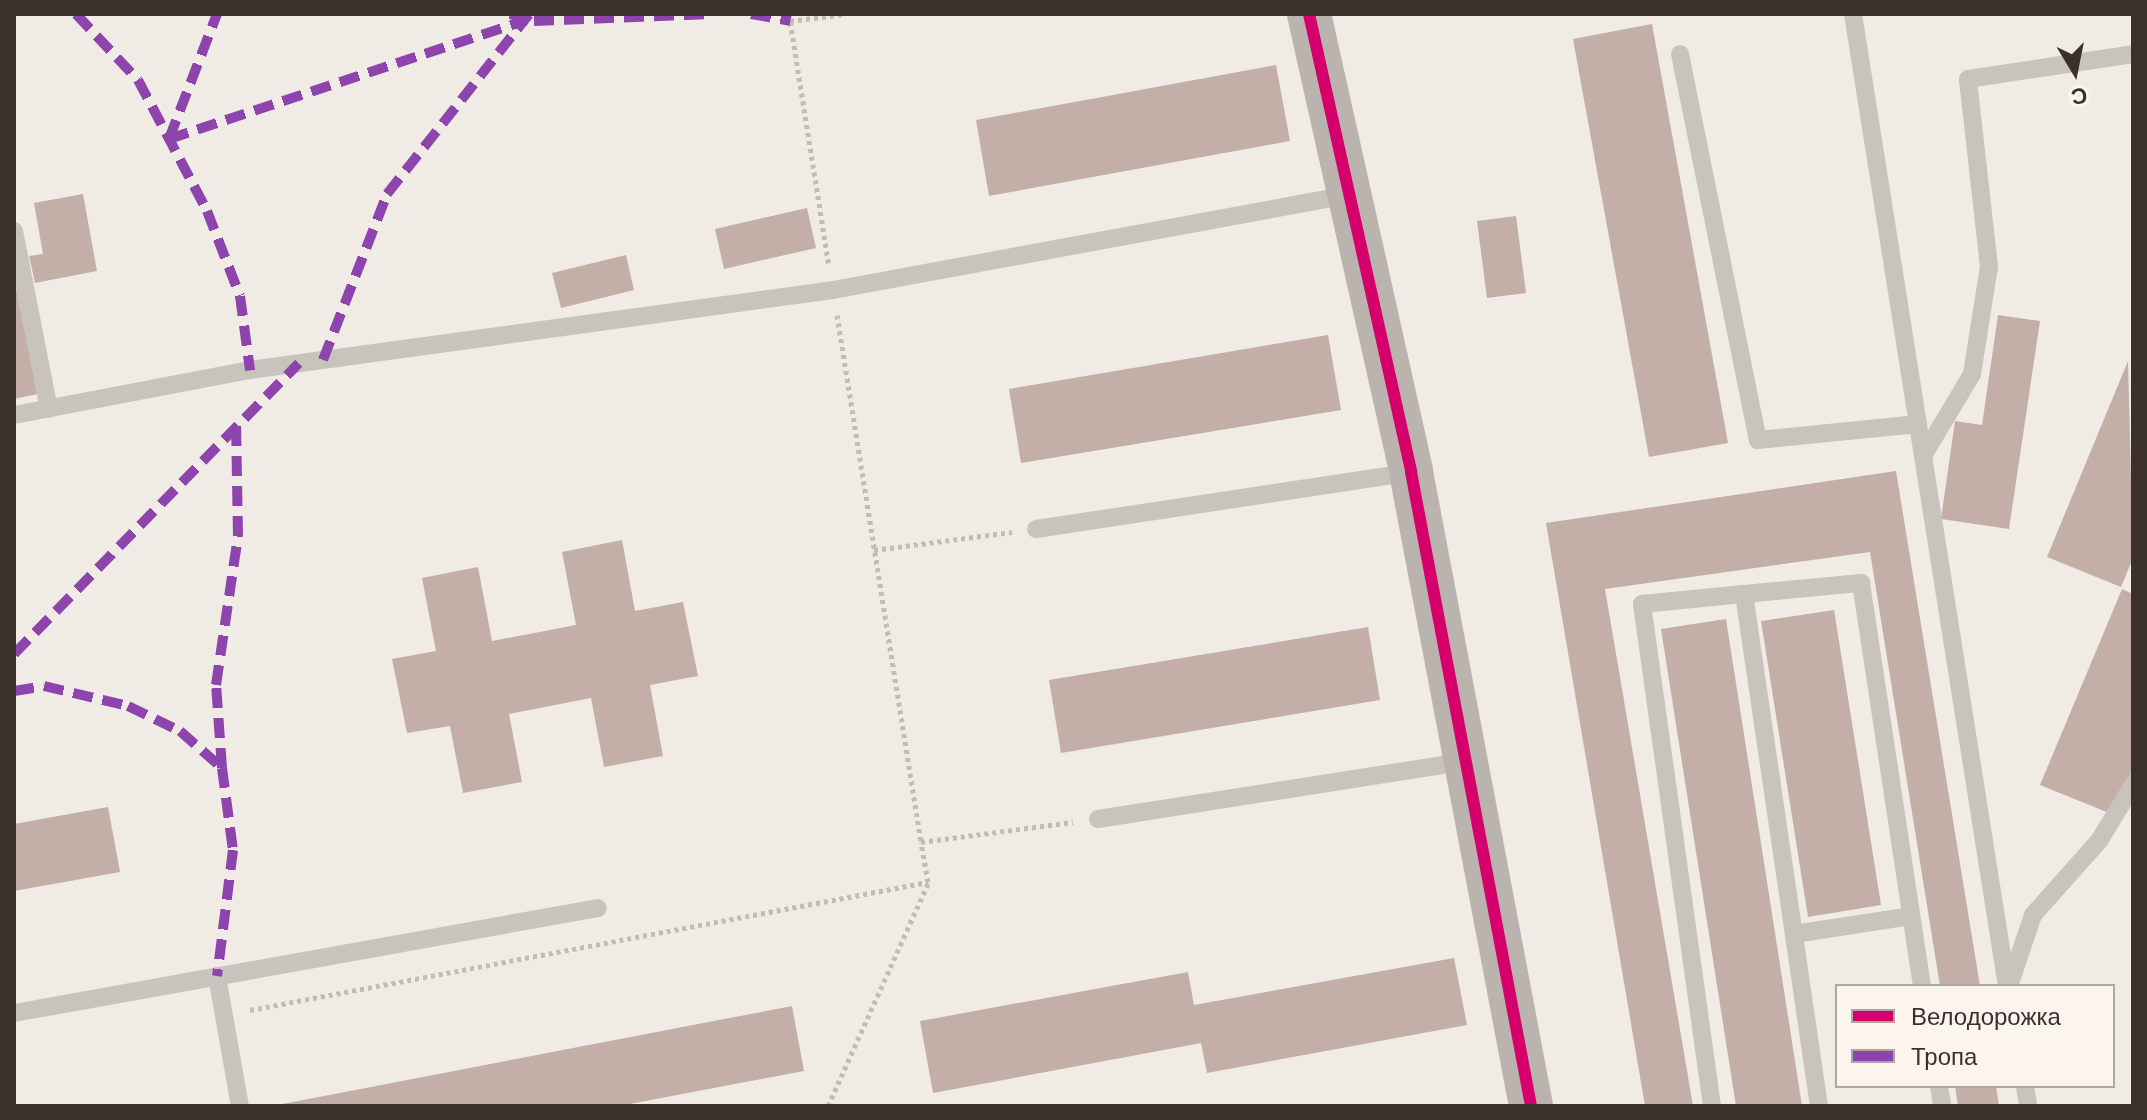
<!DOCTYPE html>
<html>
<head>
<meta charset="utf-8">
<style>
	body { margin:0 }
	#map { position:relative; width:2147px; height:1120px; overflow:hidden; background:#f0ebe5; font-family:"DM Sans",sans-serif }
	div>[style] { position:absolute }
	.building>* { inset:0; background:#c3afa7 }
	.path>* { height:5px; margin-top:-2.5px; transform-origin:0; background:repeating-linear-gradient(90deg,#c2bbb6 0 4px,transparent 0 8px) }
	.lane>* { height:18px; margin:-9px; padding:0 9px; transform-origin:9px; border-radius:9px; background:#c9c3be }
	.secondary>* { height:44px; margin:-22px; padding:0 22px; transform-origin:22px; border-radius:22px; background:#bab3ae }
	.quiet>* { height:10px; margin-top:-5px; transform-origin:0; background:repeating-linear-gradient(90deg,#8e44ad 0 20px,transparent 0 30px) }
	.cycleway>* { height:12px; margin:-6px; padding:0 6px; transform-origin:6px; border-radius:6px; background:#d6006c }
	span { translate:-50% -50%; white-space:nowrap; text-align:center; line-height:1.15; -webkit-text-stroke:6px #fbf5ee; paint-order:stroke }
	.frame { position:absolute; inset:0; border:16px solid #3b302b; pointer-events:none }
	.legend { position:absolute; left:1835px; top:984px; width:280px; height:104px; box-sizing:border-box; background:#fbf5ee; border:2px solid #aea6a0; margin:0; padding:10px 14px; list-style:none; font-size:24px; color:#3b302b }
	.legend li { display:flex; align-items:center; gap:16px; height:40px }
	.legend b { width:40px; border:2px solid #aea6a0 }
	.north { position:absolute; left:2035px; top:32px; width:80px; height:80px; -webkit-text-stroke:6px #fbf5ee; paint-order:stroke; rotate:170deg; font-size:22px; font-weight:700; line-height:32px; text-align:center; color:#3b302b }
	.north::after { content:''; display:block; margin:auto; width:28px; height:36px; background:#3b302b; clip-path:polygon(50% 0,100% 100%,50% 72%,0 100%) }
</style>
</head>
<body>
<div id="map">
	<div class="building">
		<i style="clip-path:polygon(1652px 24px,1728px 443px,1649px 457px,1573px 39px)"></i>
		<i style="clip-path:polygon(1276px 65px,1290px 141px,989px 196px,976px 120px)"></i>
		<i style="clip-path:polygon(83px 194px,97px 271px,35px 283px,29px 256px,43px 254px,34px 203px)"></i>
		<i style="clip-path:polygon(807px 208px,816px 248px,724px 269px,715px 229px)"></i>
		<i style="clip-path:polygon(1516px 216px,1526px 293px,1487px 298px,1477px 221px)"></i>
		<i style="clip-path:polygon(626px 255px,634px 290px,561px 308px,552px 273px)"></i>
		<i style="clip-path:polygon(14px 278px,38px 394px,14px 399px)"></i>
		<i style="clip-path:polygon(1998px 315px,2040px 321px,2009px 529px,1941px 519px,1955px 421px,1982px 425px)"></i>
		<i style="clip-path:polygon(1328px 335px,1341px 410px,1021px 463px,1009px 389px)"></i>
		<i style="clip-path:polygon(2128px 361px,2133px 558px,2121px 587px,2047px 557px)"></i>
		<i style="clip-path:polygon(1896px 471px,1980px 986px,1940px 986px,1870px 552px,1605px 589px,1693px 1106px,1645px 1106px,1546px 523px)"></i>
		<i style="clip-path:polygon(622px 540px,635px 611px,683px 602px,698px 676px,650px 685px,663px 756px,604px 767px,591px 698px,509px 714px,522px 782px,463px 793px,450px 726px,407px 733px,392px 659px,436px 651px,422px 578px,478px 567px,492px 641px,576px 625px,562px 552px)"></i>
		<i style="clip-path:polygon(2122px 589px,2133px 594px,2133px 769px,2114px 815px,2040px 785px)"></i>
		<i style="clip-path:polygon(1834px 610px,1881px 905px,1808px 917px,1761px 621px)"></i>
		<i style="clip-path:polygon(1726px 619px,1802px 1106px,1736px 1106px,1661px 629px)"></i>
		<i style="clip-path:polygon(1368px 627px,1380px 700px,1061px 753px,1049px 680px)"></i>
		<i style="clip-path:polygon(108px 807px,120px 872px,14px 891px,14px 824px)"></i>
		<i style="clip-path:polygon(1454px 958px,1467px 1025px,1207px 1073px,1201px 1043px,933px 1093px,920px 1021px,1188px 972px,1194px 1005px)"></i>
		<i style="clip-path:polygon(792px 1006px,804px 1071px,619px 1106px,272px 1106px)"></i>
		<i style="clip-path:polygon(1955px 1086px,1996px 1086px,1999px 1106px,1958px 1106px)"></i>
	</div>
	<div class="path">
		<i style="left:789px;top:14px;width:255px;rotate:81deg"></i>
		<i style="left:790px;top:21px;width:56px;rotate:-7.1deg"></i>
		<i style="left:837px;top:315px;width:534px;rotate:80.94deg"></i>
		<i style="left:921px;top:842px;width:153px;rotate:-7.5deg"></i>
		<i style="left:874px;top:550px;width:139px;rotate:-7.4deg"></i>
		<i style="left:250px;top:1010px;width:690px;rotate:-10.69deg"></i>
		<i style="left:928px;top:882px;width:41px;rotate:-99.9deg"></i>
		<i style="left:828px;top:1106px;width:244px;rotate:-65.8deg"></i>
	</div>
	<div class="lane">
		<i style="left:1853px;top:14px;width:984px;rotate:81deg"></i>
		<i style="left:1680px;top:54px;width:394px;rotate:78.6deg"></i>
		<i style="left:1758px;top:440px;width:161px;rotate:-5.7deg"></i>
		<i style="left:14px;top:231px;width:181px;rotate:78.9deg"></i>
		<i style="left:14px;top:415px;width:240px;rotate:-10.8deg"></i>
		<i style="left:250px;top:370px;width:588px;rotate:-7.81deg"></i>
		<i style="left:833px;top:290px;width:524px;rotate:-10.45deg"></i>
		<i style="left:1923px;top:456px;width:96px;rotate:-59.1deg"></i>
		<i style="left:1972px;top:374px;width:108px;rotate:-81deg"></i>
		<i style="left:1989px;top:267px;width:189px;rotate:-96.4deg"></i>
		<i style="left:1968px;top:79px;width:167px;rotate:-8.6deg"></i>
		<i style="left:1036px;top:529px;width:379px;rotate:-8.6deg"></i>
		<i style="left:1744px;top:594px;width:118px;rotate:-5.4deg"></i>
		<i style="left:1861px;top:583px;width:408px;rotate:81.4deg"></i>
		<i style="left:1098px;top:819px;width:374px;rotate:-8.9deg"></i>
		<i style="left:1794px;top:934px;width:118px;rotate:-8.7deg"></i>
		<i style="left:217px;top:976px;width:132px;rotate:80deg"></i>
		<i style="left:2009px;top:986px;width:75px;rotate:-71.3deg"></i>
		<i style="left:2033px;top:915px;width:99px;rotate:-48.3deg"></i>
		<i style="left:2099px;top:841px;width:66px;rotate:-58.7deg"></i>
		<i style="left:14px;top:1013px;width:593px;rotate:-10.19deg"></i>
		<i style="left:1939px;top:1086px;width:20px;rotate:81deg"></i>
		<i style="left:2025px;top:1086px;width:20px;rotate:81deg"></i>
		<i style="left:1712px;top:1106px;width:507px;rotate:-97.94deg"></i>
		<i style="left:1642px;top:604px;width:102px;rotate:-5.6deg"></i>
		<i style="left:1744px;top:594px;width:517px;rotate:81.67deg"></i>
	</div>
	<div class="secondary">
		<i style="left:1309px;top:14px;width:469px;rotate:77.4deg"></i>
		<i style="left:1411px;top:472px;width:645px;rotate:79.28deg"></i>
	</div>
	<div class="quiet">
		<i style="left:76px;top:14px;width:91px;rotate:46.8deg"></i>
		<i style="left:138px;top:80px;width:148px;rotate:62.2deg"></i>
		<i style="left:207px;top:211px;width:91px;rotate:68.8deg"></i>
		<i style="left:240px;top:296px;width:75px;rotate:82.3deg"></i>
		<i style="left:510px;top:14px;width:25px;rotate:16deg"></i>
		<i style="left:534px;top:21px;width:171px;rotate:-2.3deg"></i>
		<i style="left:751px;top:14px;width:40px;rotate:10deg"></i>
		<i style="left:169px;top:139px;width:376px;rotate:-18.4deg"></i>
		<i style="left:169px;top:139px;width:134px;rotate:-69deg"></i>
		<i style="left:323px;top:360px;width:178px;rotate:-68.9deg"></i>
		<i style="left:387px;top:194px;width:229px;rotate:-51.7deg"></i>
		<i style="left:14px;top:654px;width:407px;rotate:-45.6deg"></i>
		<i style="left:14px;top:691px;width:30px;rotate:-9deg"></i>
		<i style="left:44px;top:686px;width:86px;rotate:13.4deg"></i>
		<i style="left:128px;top:706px;width:58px;rotate:25.7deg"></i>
		<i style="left:180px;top:731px;width:56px;rotate:41.4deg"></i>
		<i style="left:222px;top:768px;width:83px;rotate:82.4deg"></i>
		<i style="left:233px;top:850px;width:127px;rotate:97.2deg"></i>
		<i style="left:222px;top:768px;width:83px;rotate:-94.1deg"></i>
		<i style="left:216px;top:685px;width:151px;rotate:-81.6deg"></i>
		<i style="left:238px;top:536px;width:114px;rotate:-91deg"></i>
	</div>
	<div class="cycleway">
		<i style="left:1309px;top:14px;width:469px;rotate:77.4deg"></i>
		<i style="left:1411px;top:472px;width:645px;rotate:79.28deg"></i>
	</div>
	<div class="frame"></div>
	<ul class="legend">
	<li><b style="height:10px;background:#d6006c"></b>Велодорожка</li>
	<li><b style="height:10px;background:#8e44ad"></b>Тропа</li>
	</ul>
	<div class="north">С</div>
</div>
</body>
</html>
